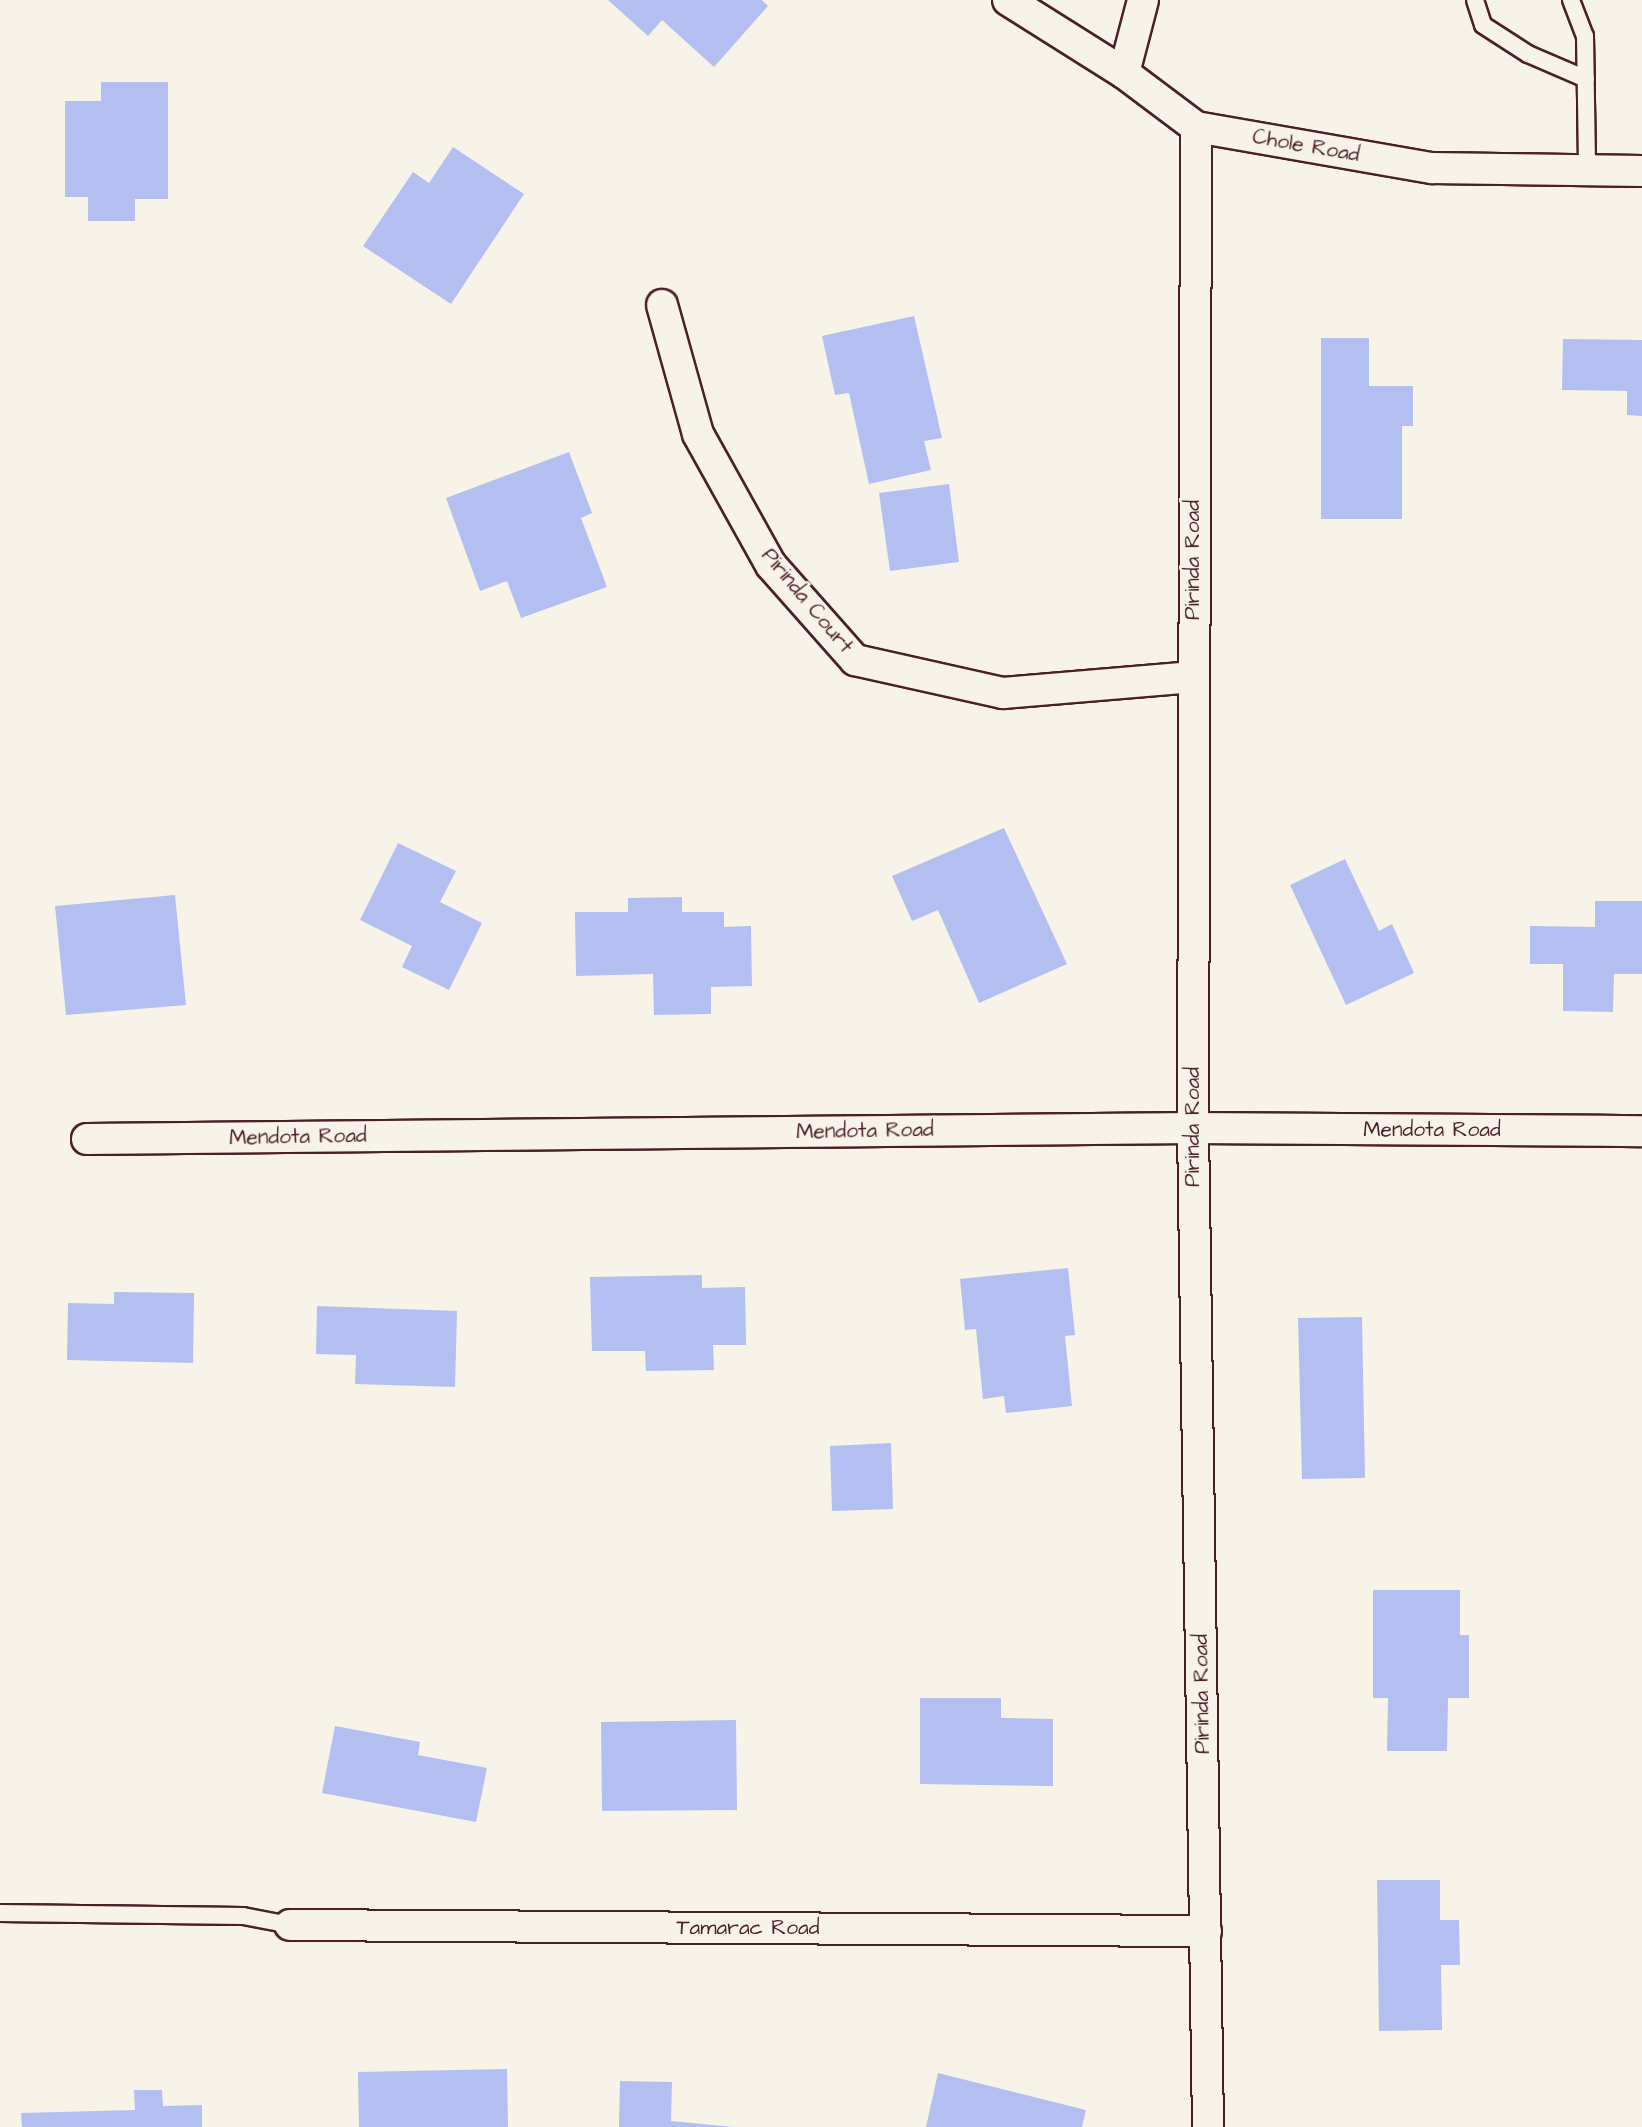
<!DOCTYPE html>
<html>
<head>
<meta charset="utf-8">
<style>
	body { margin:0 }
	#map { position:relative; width:1642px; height:2127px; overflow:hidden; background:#f7f3e8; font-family:"Architects Daughter",sans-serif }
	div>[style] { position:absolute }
	.building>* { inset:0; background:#b3bff0 }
	.roads { filter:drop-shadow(2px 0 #4a1f2b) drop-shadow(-2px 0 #4a1f2b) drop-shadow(0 2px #4a1f2b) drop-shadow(0 -2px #4a1f2b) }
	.lane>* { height:16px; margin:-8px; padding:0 8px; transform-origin:8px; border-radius:8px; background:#f7f3e8 }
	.street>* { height:30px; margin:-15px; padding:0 15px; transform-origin:15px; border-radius:15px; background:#f7f3e8 }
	span { translate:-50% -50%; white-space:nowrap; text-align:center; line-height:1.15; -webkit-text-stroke:5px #f7f3e8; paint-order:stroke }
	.street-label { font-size:21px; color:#4a1f2b }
</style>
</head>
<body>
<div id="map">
	<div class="building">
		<i style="clip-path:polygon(608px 0,762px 0,768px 6px,714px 67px,662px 20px,648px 36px)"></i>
		<i style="clip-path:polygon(101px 82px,168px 82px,168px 199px,135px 199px,135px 221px,88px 221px,88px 197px,65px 197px,65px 101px,101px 101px)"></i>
		<i style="clip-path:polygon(453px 147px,524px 194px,451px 304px,363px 246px,413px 172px,429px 183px)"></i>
		<i style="clip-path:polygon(914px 316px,942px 438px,924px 441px,931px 470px,869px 484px,849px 393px,835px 395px,822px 336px)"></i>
		<i style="clip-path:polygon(1321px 338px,1369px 338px,1369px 386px,1413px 386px,1413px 426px,1402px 426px,1402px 519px,1321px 519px)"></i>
		<i style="clip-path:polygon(1563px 339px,1642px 340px,1642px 416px,1627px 415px,1627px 391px,1562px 390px)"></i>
		<i style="clip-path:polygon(569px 452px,592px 513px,581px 518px,607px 587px,521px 618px,507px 581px,480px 591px,446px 498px)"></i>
		<i style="clip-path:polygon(949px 484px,959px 562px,890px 571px,879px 493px)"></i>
		<i style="clip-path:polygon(1004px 828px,1067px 964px,979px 1003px,938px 910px,912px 921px,892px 876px)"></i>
		<i style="clip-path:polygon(398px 843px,456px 871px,440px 902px,482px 923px,449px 990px,402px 967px,412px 946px,360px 920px)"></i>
		<i style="clip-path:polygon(1345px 859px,1379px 931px,1392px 924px,1414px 973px,1346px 1005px,1290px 885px)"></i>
		<i style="clip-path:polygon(175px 895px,186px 1005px,66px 1015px,55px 906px)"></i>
		<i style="clip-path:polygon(682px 897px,682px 912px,724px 912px,724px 927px,751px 926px,752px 986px,711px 987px,711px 1014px,654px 1015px,653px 974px,576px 976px,575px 912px,628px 912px,628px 898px)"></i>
		<i style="clip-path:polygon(1595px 901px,1642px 901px,1642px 974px,1614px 974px,1613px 1012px,1563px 1011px,1563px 964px,1530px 964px,1530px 926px,1595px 927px)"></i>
		<i style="clip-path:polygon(1068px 1268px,1075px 1335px,1065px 1336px,1072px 1406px,1006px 1413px,1004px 1396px,983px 1399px,976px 1329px,965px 1330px,960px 1279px)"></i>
		<i style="clip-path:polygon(702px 1275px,702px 1288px,745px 1287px,746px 1345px,713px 1345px,714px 1370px,646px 1371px,645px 1351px,592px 1351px,590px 1277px)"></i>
		<i style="clip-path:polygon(114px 1292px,194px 1293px,193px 1363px,67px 1360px,68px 1303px,114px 1304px)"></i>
		<i style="clip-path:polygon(317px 1306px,457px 1311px,455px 1387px,355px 1384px,356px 1355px,316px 1354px)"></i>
		<i style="clip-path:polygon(1362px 1317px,1365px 1478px,1302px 1479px,1298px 1318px)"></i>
		<i style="clip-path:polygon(891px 1443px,893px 1509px,832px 1511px,830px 1446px)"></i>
		<i style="clip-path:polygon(1373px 1590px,1460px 1590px,1460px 1635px,1469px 1635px,1469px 1698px,1448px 1698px,1447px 1751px,1387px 1751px,1388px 1698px,1373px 1698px)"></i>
		<i style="clip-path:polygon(920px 1698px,1001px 1698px,1001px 1718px,1053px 1719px,1053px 1786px,920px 1784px)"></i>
		<i style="clip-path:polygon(736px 1720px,737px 1810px,602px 1811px,601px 1722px)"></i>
		<i style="clip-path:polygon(335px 1726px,420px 1742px,418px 1755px,487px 1768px,476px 1822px,322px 1793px)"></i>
		<i style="clip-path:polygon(1377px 1880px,1440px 1880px,1440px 1920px,1459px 1920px,1460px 1965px,1441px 1965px,1442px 2030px,1379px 2031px)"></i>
		<i style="clip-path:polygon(507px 2069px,508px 2127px,359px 2127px,358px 2072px)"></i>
		<i style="clip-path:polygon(938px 2073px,1086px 2110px,1082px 2127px,926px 2127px)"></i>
		<i style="clip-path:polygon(620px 2081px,672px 2082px,671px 2121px,734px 2127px,619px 2127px)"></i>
		<i style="clip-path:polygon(134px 2090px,162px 2090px,163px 2106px,202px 2105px,202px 2127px,22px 2127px,21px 2113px,135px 2110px)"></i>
	</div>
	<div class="roads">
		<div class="lane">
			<i style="left:1475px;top:0;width:26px;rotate:72deg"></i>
			<i style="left:1483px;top:25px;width:54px;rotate:32.8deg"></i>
			<i style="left:1528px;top:54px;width:63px;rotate:23.3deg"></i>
			<i style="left:1571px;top:0;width:39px;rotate:69deg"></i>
			<i style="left:1585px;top:36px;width:132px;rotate:89.1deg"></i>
			<i style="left:0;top:1913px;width:243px;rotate:0.7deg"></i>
			<i style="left:243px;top:1916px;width:48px;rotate:10.8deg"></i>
		</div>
		<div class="street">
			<i style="left:1008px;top:0;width:137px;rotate:32.2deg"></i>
			<i style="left:1124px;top:73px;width:90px;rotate:36.9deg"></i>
			<i style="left:1196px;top:127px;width:240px;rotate:9.9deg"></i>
			<i style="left:1432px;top:168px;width:210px;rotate:0.8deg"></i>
			<i style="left:1124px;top:73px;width:75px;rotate:-75.4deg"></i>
			<i style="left:1196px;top:127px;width:1001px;rotate:90.17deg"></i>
			<i style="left:1193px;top:1128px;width:999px;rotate:89.14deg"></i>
			<i style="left:662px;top:305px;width:134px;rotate:74.4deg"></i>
			<i style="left:698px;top:434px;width:150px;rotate:60.9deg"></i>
			<i style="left:771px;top:565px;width:127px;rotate:48.5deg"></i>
			<i style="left:855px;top:660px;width:152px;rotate:12.6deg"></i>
			<i style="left:1003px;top:693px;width:191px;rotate:-4.8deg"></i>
			<i style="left:87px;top:1139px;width:1106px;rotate:-0.57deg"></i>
			<i style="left:1193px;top:1128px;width:449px;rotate:0.4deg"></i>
			<i style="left:290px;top:1925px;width:916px;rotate:0.38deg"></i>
		</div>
	</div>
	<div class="street-label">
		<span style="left:1306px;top:146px;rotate:10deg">Chole Road</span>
		<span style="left:1193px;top:560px;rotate:-90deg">Pirinda Road</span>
		<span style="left:807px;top:601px;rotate:50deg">Pirinda Court</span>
		<span style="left:1193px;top:1127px;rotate:-90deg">Pirinda Road</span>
		<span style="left:1432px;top:1130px">Mendota Road</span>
		<span style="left:865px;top:1131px;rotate:-1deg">Mendota Road</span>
		<span style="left:298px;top:1137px;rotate:-1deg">Mendota Road</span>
		<span style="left:1202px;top:1694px;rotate:-91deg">Pirinda Road</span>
		<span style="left:748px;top:1928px">Tamarac Road</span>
	</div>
</div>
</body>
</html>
